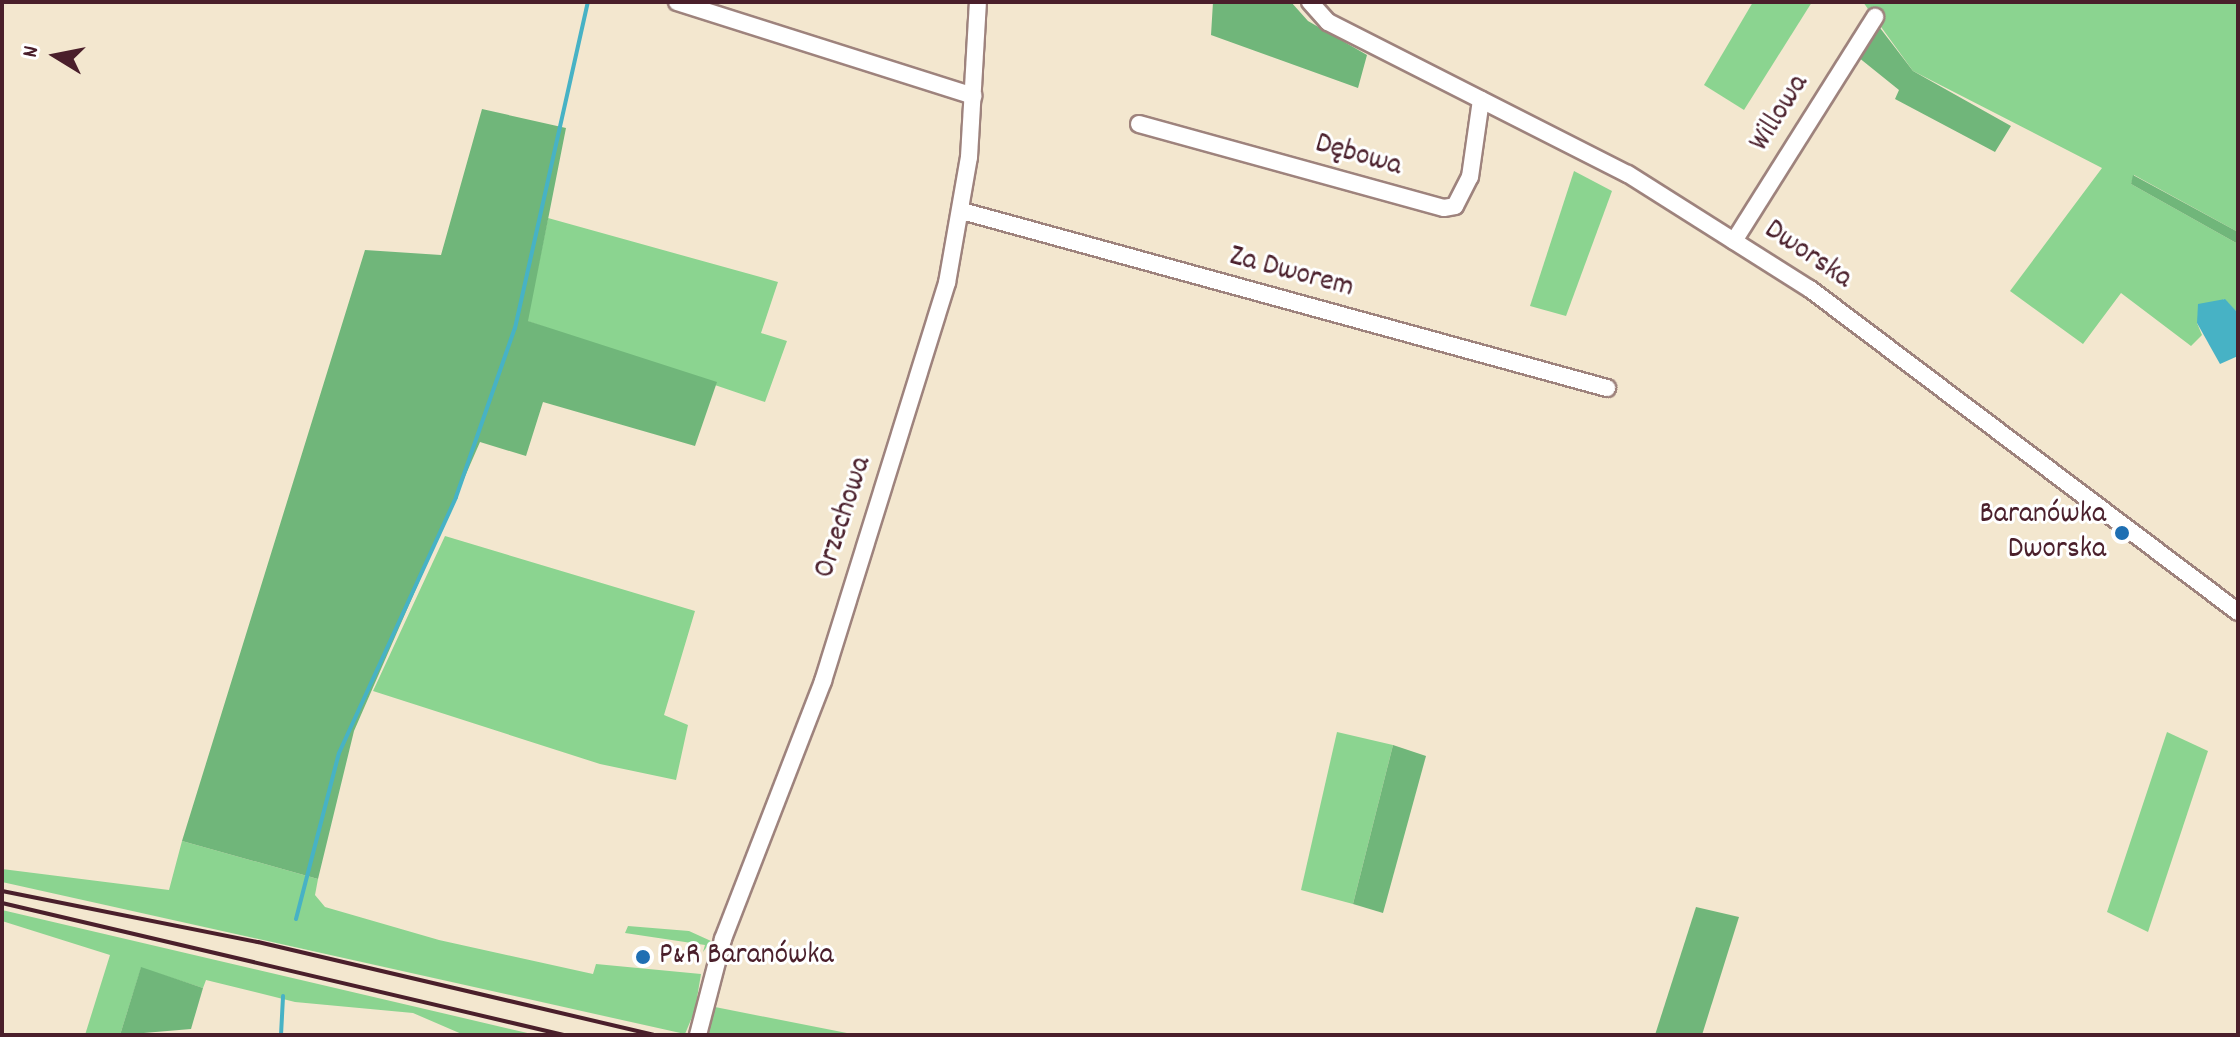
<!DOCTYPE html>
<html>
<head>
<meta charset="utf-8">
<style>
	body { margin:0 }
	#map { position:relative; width:2240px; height:1037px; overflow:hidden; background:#f3e7cf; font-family:Dekko,sans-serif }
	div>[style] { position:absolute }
	.green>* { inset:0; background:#8bd490 }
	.forest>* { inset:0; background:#70b67a }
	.water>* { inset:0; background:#47b2c5 }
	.stream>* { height:4px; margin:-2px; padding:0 2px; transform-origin:2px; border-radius:2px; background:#47b2c5 }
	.roads { filter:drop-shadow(2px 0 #9e837d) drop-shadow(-2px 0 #9e837d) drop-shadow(0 2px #9e837d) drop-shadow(0 -2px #9e837d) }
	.minor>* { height:16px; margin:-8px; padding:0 8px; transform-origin:8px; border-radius:8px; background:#fff }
	.rail>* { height:4px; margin:-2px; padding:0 2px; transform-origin:2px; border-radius:2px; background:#4a1f2b }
	.dots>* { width:22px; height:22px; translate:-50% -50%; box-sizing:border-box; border:4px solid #fff; border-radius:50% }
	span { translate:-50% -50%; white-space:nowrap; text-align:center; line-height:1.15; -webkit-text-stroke:6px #fff; paint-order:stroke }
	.street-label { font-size:30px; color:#4a1f2b }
	.poi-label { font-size:30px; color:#4a1f2b }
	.right { translate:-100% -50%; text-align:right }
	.left { translate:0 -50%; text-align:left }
	.frame { position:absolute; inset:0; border:4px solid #4a1f2b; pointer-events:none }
	.north { position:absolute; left:16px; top:16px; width:80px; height:80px; -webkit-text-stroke:6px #fff; paint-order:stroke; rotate:280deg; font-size:22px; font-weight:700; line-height:32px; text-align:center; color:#4a1f2b }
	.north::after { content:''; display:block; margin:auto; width:28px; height:36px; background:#4a1f2b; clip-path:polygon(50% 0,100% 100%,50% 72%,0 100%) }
</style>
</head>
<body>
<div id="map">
	<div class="green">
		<i style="clip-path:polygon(1753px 2px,1812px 2px,1744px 110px,1704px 85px)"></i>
		<i style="clip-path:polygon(1863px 2px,2238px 2px,2238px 232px,2134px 175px,2131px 184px,2238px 244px,2238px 313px,2224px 299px,2197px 323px,2202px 335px,2191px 346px,2121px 293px,2083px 344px,2010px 291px,2102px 168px,1913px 71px)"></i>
		<i style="clip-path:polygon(1574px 171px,1612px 191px,1566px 316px,1530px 306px)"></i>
		<i style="clip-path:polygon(548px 218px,778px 282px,761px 333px,787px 341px,765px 402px,527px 321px)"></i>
		<i style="clip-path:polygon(445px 536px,695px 611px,664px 715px,688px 725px,676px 780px,600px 764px,373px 691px)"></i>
		<i style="clip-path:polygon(1337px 732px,1393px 745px,1353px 904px,1301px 890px)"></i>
		<i style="clip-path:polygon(2167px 732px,2208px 751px,2148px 932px,2107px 912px)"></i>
		<i style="clip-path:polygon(182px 841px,318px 879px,315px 895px,325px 907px,439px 940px,593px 974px,596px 964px,701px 974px,695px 1010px,685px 1034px,2px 882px,2px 869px,169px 890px)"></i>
		<i style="clip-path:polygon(2px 910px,536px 1035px,464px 1035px,413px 1013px,295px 1002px,206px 980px,203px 988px,141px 968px,120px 1035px,85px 1035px,110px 955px,2px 921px)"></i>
		<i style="clip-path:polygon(628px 926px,689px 931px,711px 941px,703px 952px,705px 945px,625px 933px)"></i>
		<i style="clip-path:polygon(715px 1007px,857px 1035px,708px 1035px)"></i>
	</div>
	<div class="forest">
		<i style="clip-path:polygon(1213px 2px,1291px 2px,1308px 21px,1367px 55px,1358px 88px,1211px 35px)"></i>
		<i style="clip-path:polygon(1877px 24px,1913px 71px,2011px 126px,1995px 152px,1895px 99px,1899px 90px,1858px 57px)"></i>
		<i style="clip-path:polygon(482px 109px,566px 128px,528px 321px,717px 382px,695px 446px,543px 402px,526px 456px,480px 442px,354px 731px,318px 879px,182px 841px,365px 250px,441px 255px)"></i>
		<i style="clip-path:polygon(2133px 175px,2238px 232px,2238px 244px,2131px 184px)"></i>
		<i style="clip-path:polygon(1393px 745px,1426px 756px,1383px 913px,1353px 904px)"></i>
		<i style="clip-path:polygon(1696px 907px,1739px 917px,1702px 1035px,1655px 1035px)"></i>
		<i style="clip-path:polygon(141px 967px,203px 988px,191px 1029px,120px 1035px)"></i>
	</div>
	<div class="water">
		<i style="clip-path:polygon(2225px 299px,2238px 313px,2238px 356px,2220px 364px,2197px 323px,2198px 304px)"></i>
	</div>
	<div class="stream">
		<i style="left:296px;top:919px;width:171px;rotate:-75.5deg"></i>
		<i style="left:339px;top:753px;width:281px;rotate:-65.4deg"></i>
		<i style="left:456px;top:497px;width:179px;rotate:-70.8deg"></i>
		<i style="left:515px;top:328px;width:334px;rotate:-77.4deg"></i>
		<i style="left:281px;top:1035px;width:39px;rotate:-87deg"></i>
	</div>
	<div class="roads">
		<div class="minor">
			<i style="left:677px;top:2px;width:311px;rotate:17.6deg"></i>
			<i style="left:1310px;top:2px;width:27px;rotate:48deg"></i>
			<i style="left:1328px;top:22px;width:336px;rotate:26.9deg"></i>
			<i style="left:1628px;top:174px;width:215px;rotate:32.3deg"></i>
			<i style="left:1810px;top:289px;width:536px;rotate:37.04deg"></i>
			<i style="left:1139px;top:124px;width:316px;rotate:15.4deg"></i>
			<i style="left:1444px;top:208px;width:11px;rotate:-10deg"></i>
			<i style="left:1455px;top:206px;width:33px;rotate:-63deg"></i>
			<i style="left:1470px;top:177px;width:78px;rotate:-81.9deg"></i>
			<i style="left:962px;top:211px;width:669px;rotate:15.35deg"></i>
			<i style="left:1734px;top:241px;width:265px;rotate:-57.8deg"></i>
			<i style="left:698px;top:1035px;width:99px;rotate:-75.4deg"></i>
			<i style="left:723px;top:939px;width:277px;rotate:-68.8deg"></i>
			<i style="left:823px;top:681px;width:417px;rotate:-72.7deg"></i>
			<i style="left:947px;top:283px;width:128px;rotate:-80.1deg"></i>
			<i style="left:969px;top:157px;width:155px;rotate:-86.7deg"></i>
		</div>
	</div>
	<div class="rail">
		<i style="left:2px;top:891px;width:261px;rotate:11.3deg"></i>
		<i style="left:258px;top:942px;width:406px;rotate:13.2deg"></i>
		<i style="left:2px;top:903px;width:577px;rotate:13.22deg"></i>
	</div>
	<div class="dots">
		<i style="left:2122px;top:533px;background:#1f6fb2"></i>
		<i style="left:643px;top:957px;background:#1f6fb2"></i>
	</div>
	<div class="street-label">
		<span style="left:1781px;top:114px;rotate:-58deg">Willowa</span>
		<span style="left:1358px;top:157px;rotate:16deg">Dębowa</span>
		<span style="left:1807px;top:256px;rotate:34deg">Dworska</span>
		<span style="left:1291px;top:274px;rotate:15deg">Za Dworem</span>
		<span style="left:845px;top:518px;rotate:-72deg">Orzechowa</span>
	</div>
	<div class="poi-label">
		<span class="right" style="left:2106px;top:533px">Baranówka<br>Dworska</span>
		<span class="left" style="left:659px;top:957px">P&amp;R Baranówka</span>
	</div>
	<div class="frame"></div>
	<div class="north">N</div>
</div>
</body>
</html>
